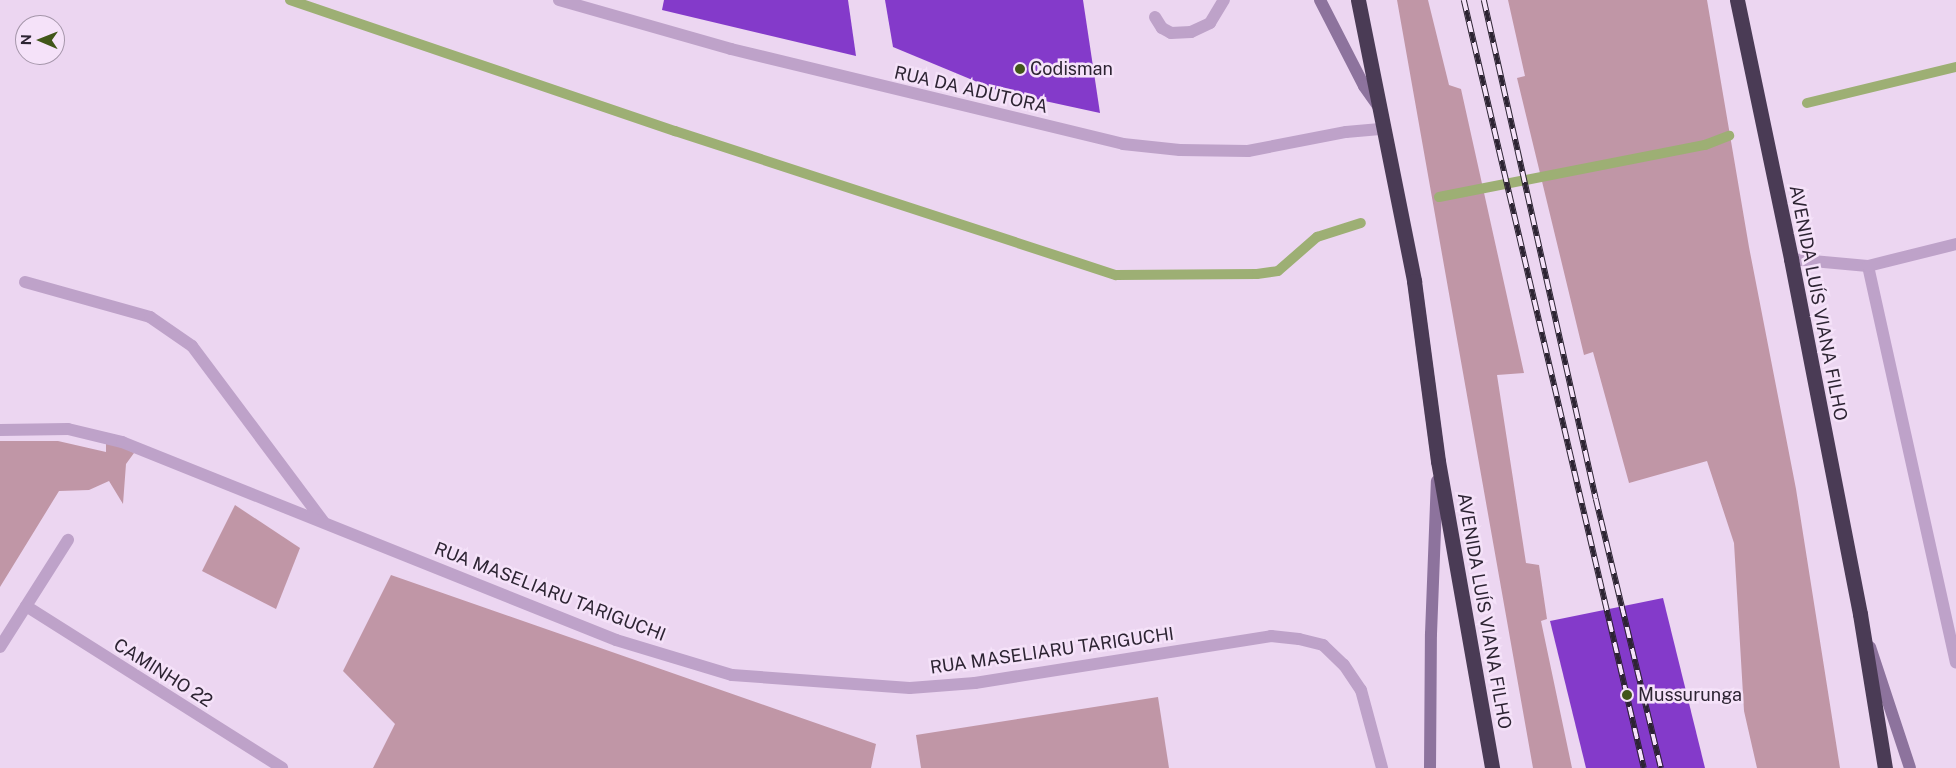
<!DOCTYPE html>
<html>
<head>
<meta charset="utf-8">
<style>
	body { margin:0 }
	#map { position:relative; width:1956px; height:768px; overflow:hidden; background:#ecd6f1; font-family:"Public Sans",sans-serif }
	div>[style] { position:absolute }
	.green>* { inset:0; background:#c096a6 }
	.stream>* { height:10px; margin:-5px; padding:0 5px; transform-origin:5px; border-radius:5px; background:#9daf74 }
	.building>* { inset:0; background:#843aca }
	.lane>* { height:12px; margin:-6px; padding:0 6px; transform-origin:6px; border-radius:6px; background:#bea2c9 }
	.street>* { height:12px; margin:-6px; padding:0 6px; transform-origin:6px; border-radius:6px; background:#bea2c9 }
	.secondary>* { height:12px; margin:-6px; padding:0 6px; transform-origin:6px; border-radius:6px; background:#8d739d }
	.highway>* { height:15px; margin:-7.5px; padding:0 7.5px; transform-origin:7.5px; border-radius:7.5px; background:#4a3b55 }
	.rail>* { height:5.5px; margin-top:-2.75px; transform-origin:0; background:repeating-linear-gradient(90deg,#f5e2f9 0 11px,#2d2433 0 22px); box-sizing:border-box; border-block:1px solid #2d2433 }
	.dots>* { width:14px; height:14px; translate:-50% -50%; box-sizing:border-box; border:2px solid #f5e2f9; border-radius:50% }
	span { translate:-50% -50%; white-space:nowrap; text-align:center; line-height:1.15; -webkit-text-stroke:5px #f5e2f9; paint-order:stroke }
	.poi-label { font-size:18px; color:#2d2433 }
	.left { translate:0 -50%; text-align:left }
	.street-label { font-size:18px; color:#2d2433 }
	.north { position:absolute; left:15px; top:15px; width:50px; height:50px; box-sizing:border-box; background:#f5e2f9; border:1px solid #a596aa; border-radius:50%; rotate:271deg; font-size:14px; font-weight:700; line-height:20px; text-align:center; color:#2d2433 }
	.north::after { content:''; display:block; margin:auto; width:18px; height:22px; background:#415619; clip-path:polygon(50% 0,100% 100%,50% 72%,0 100%) }
</style>
</head>
<body>
<div id="map">
	<div class="green">
		<i style="clip-path:polygon(1397px 0,1428px 0,1449px 85px,1461px 89px,1524px 373px,1497px 375px,1526px 563px,1539px 565px,1547px 619px,1541px 621px,1572px 768px,1533px 768px)"></i>
		<i style="clip-path:polygon(1508px 0,1707px 0,1749px 247px,1796px 489px,1840px 768px,1757px 768px,1744px 711px,1734px 543px,1707px 461px,1629px 483px,1593px 352px,1584px 355px,1517px 78px,1525px 76px)"></i>
		<i style="clip-path:polygon(106px 438px,134px 453px,126px 464px,123px 504px,109px 481px,89px 490px,59px 491px,0 587px,0 441px,58px 441px,106px 452px)"></i>
		<i style="clip-path:polygon(235px 505px,300px 548px,276px 609px,202px 571px)"></i>
		<i style="clip-path:polygon(391px 575px,876px 744px,871px 768px,373px 768px,395px 724px,343px 671px)"></i>
		<i style="clip-path:polygon(1158px 697px,1169px 768px,921px 768px,916px 735px)"></i>
	</div>
	<div class="stream">
		<i style="left:290px;top:0;width:407px;rotate:18.8deg"></i>
		<i style="left:675px;top:131px;width:464px;rotate:18.1deg"></i>
		<i style="left:1116px;top:275px;width:141px;rotate:-0.4deg"></i>
		<i style="left:1257px;top:274px;width:21px;rotate:-8deg"></i>
		<i style="left:1278px;top:271px;width:52px;rotate:-41.1deg"></i>
		<i style="left:1317px;top:237px;width:46px;rotate:-17.7deg"></i>
		<i style="left:1807px;top:103px;width:153px;rotate:-13.6deg"></i>
		<i style="left:1439px;top:197px;width:271px;rotate:-11.1deg"></i>
		<i style="left:1705px;top:145px;width:26px;rotate:-21deg"></i>
	</div>
	<div class="building">
		<i style="clip-path:polygon(664px 0,848px 0,856px 56px,662px 10px)"></i>
		<i style="clip-path:polygon(885px 0,1083px 0,1100px 113px,999px 91px,893px 47px)"></i>
		<i style="clip-path:polygon(1663px 598px,1705px 768px,1586px 768px,1550px 621px)"></i>
	</div>
	<div class="lane">
		<i style="left:1155px;top:17px;width:13px;rotate:58deg"></i>
		<i style="left:1162px;top:28px;width:10px;rotate:29deg"></i>
		<i style="left:1171px;top:33px;width:20px;rotate:-3deg"></i>
		<i style="left:1191px;top:32px;width:21px;rotate:-25deg"></i>
		<i style="left:1210px;top:23px;width:27px;rotate:-59deg"></i>
		<i style="left:1868px;top:266px;width:406px;rotate:77.5deg"></i>
	</div>
	<div class="street">
		<i style="left:559px;top:0;width:179px;rotate:15.9deg"></i>
		<i style="left:731px;top:49px;width:403px;rotate:13.6deg"></i>
		<i style="left:1123px;top:144px;width:57px;rotate:6deg"></i>
		<i style="left:1180px;top:150px;width:68px;rotate:0.8deg"></i>
		<i style="left:1248px;top:151px;width:100px;rotate:-11deg"></i>
		<i style="left:1346px;top:132px;width:37px;rotate:-5deg"></i>
		<i style="left:1791px;top:259px;width:77px;rotate:5.2deg"></i>
		<i style="left:1868px;top:266px;width:91px;rotate:-14deg"></i>
		<i style="left:25px;top:282px;width:130px;rotate:15.6deg"></i>
		<i style="left:150px;top:317px;width:51px;rotate:34.6deg"></i>
		<i style="left:192px;top:346px;width:219px;rotate:53.2deg"></i>
		<i style="left:0;top:430px;width:68px;rotate:-0.8deg"></i>
		<i style="left:68px;top:429px;width:56px;rotate:13.5deg"></i>
		<i style="left:122px;top:442px;width:532px;rotate:21.84deg"></i>
		<i style="left:616px;top:640px;width:121px;rotate:16.8deg"></i>
		<i style="left:732px;top:675px;width:178px;rotate:4.2deg"></i>
		<i style="left:910px;top:688px;width:65px;rotate:-4.4deg"></i>
		<i style="left:975px;top:683px;width:300px;rotate:-9deg"></i>
		<i style="left:1271px;top:636px;width:28px;rotate:6deg"></i>
		<i style="left:1299px;top:639px;width:25px;rotate:14deg"></i>
		<i style="left:1323px;top:645px;width:29px;rotate:44deg"></i>
		<i style="left:1344px;top:665px;width:30px;rotate:56deg"></i>
		<i style="left:1361px;top:690px;width:81px;rotate:74.9deg"></i>
		<i style="left:26px;top:606px;width:303px;rotate:32.3deg"></i>
		<i style="left:0;top:647px;width:127px;rotate:-57.6deg"></i>
	</div>
	<div class="secondary">
		<i style="left:1320px;top:0;width:97px;rotate:62.9deg"></i>
		<i style="left:1364px;top:86px;width:24px;rotate:55deg"></i>
		<i style="left:1870px;top:647px;width:127px;rotate:71.7deg"></i>
		<i style="left:1430px;top:768px;width:134px;rotate:-89.6deg"></i>
		<i style="left:1431px;top:634px;width:153px;rotate:-87.8deg"></i>
	</div>
	<div class="highway">
		<i style="left:1358px;top:0;width:287px;rotate:78.7deg"></i>
		<i style="left:1414px;top:281px;width:182px;rotate:82.4deg"></i>
		<i style="left:1438px;top:461px;width:312px;rotate:80deg"></i>
		<i style="left:1737px;top:0;width:265px;rotate:78.2deg"></i>
		<i style="left:1791px;top:259px;width:362px;rotate:79deg"></i>
		<i style="left:1860px;top:614px;width:156px;rotate:80.8deg"></i>
	</div>
	<div class="rail">
		<i style="left:1464px;top:0;width:789px;rotate:76.81deg"></i>
		<i style="left:1484px;top:0;width:511px;rotate:77.35deg"></i>
		<i style="left:1596px;top:499px;width:277px;rotate:76.4deg"></i>
	</div>
	<div class="dots">
		<i style="left:1020px;top:69px;background:#415619"></i>
		<i style="left:1627px;top:695px;background:#415619"></i>
	</div>
	<div class="poi-label">
		<span class="left" style="left:1030px;top:69px">Codisman</span>
		<span class="left" style="left:1638px;top:695px">Mussurunga</span>
	</div>
	<div class="street-label">
		<span style="left:971px;top:90px;rotate:13deg">RUA DA ADUTORA</span>
		<span style="left:1818px;top:303px;rotate:79deg">AVENIDA LUÍS VIANA FILHO</span>
		<span style="left:550px;top:592px;rotate:21deg">RUA MASELIARU TARIGUCHI</span>
		<span style="left:1484px;top:611px;rotate:80deg">AVENIDA LUÍS VIANA FILHO</span>
		<span style="left:1052px;top:651px;rotate:-8deg">RUA MASELIARU TARIGUCHI</span>
		<span style="left:163px;top:673px;rotate:32deg">CAMINHO 22</span>
	</div>
	<div class="north">N</div>
</div>
</body>
</html>
